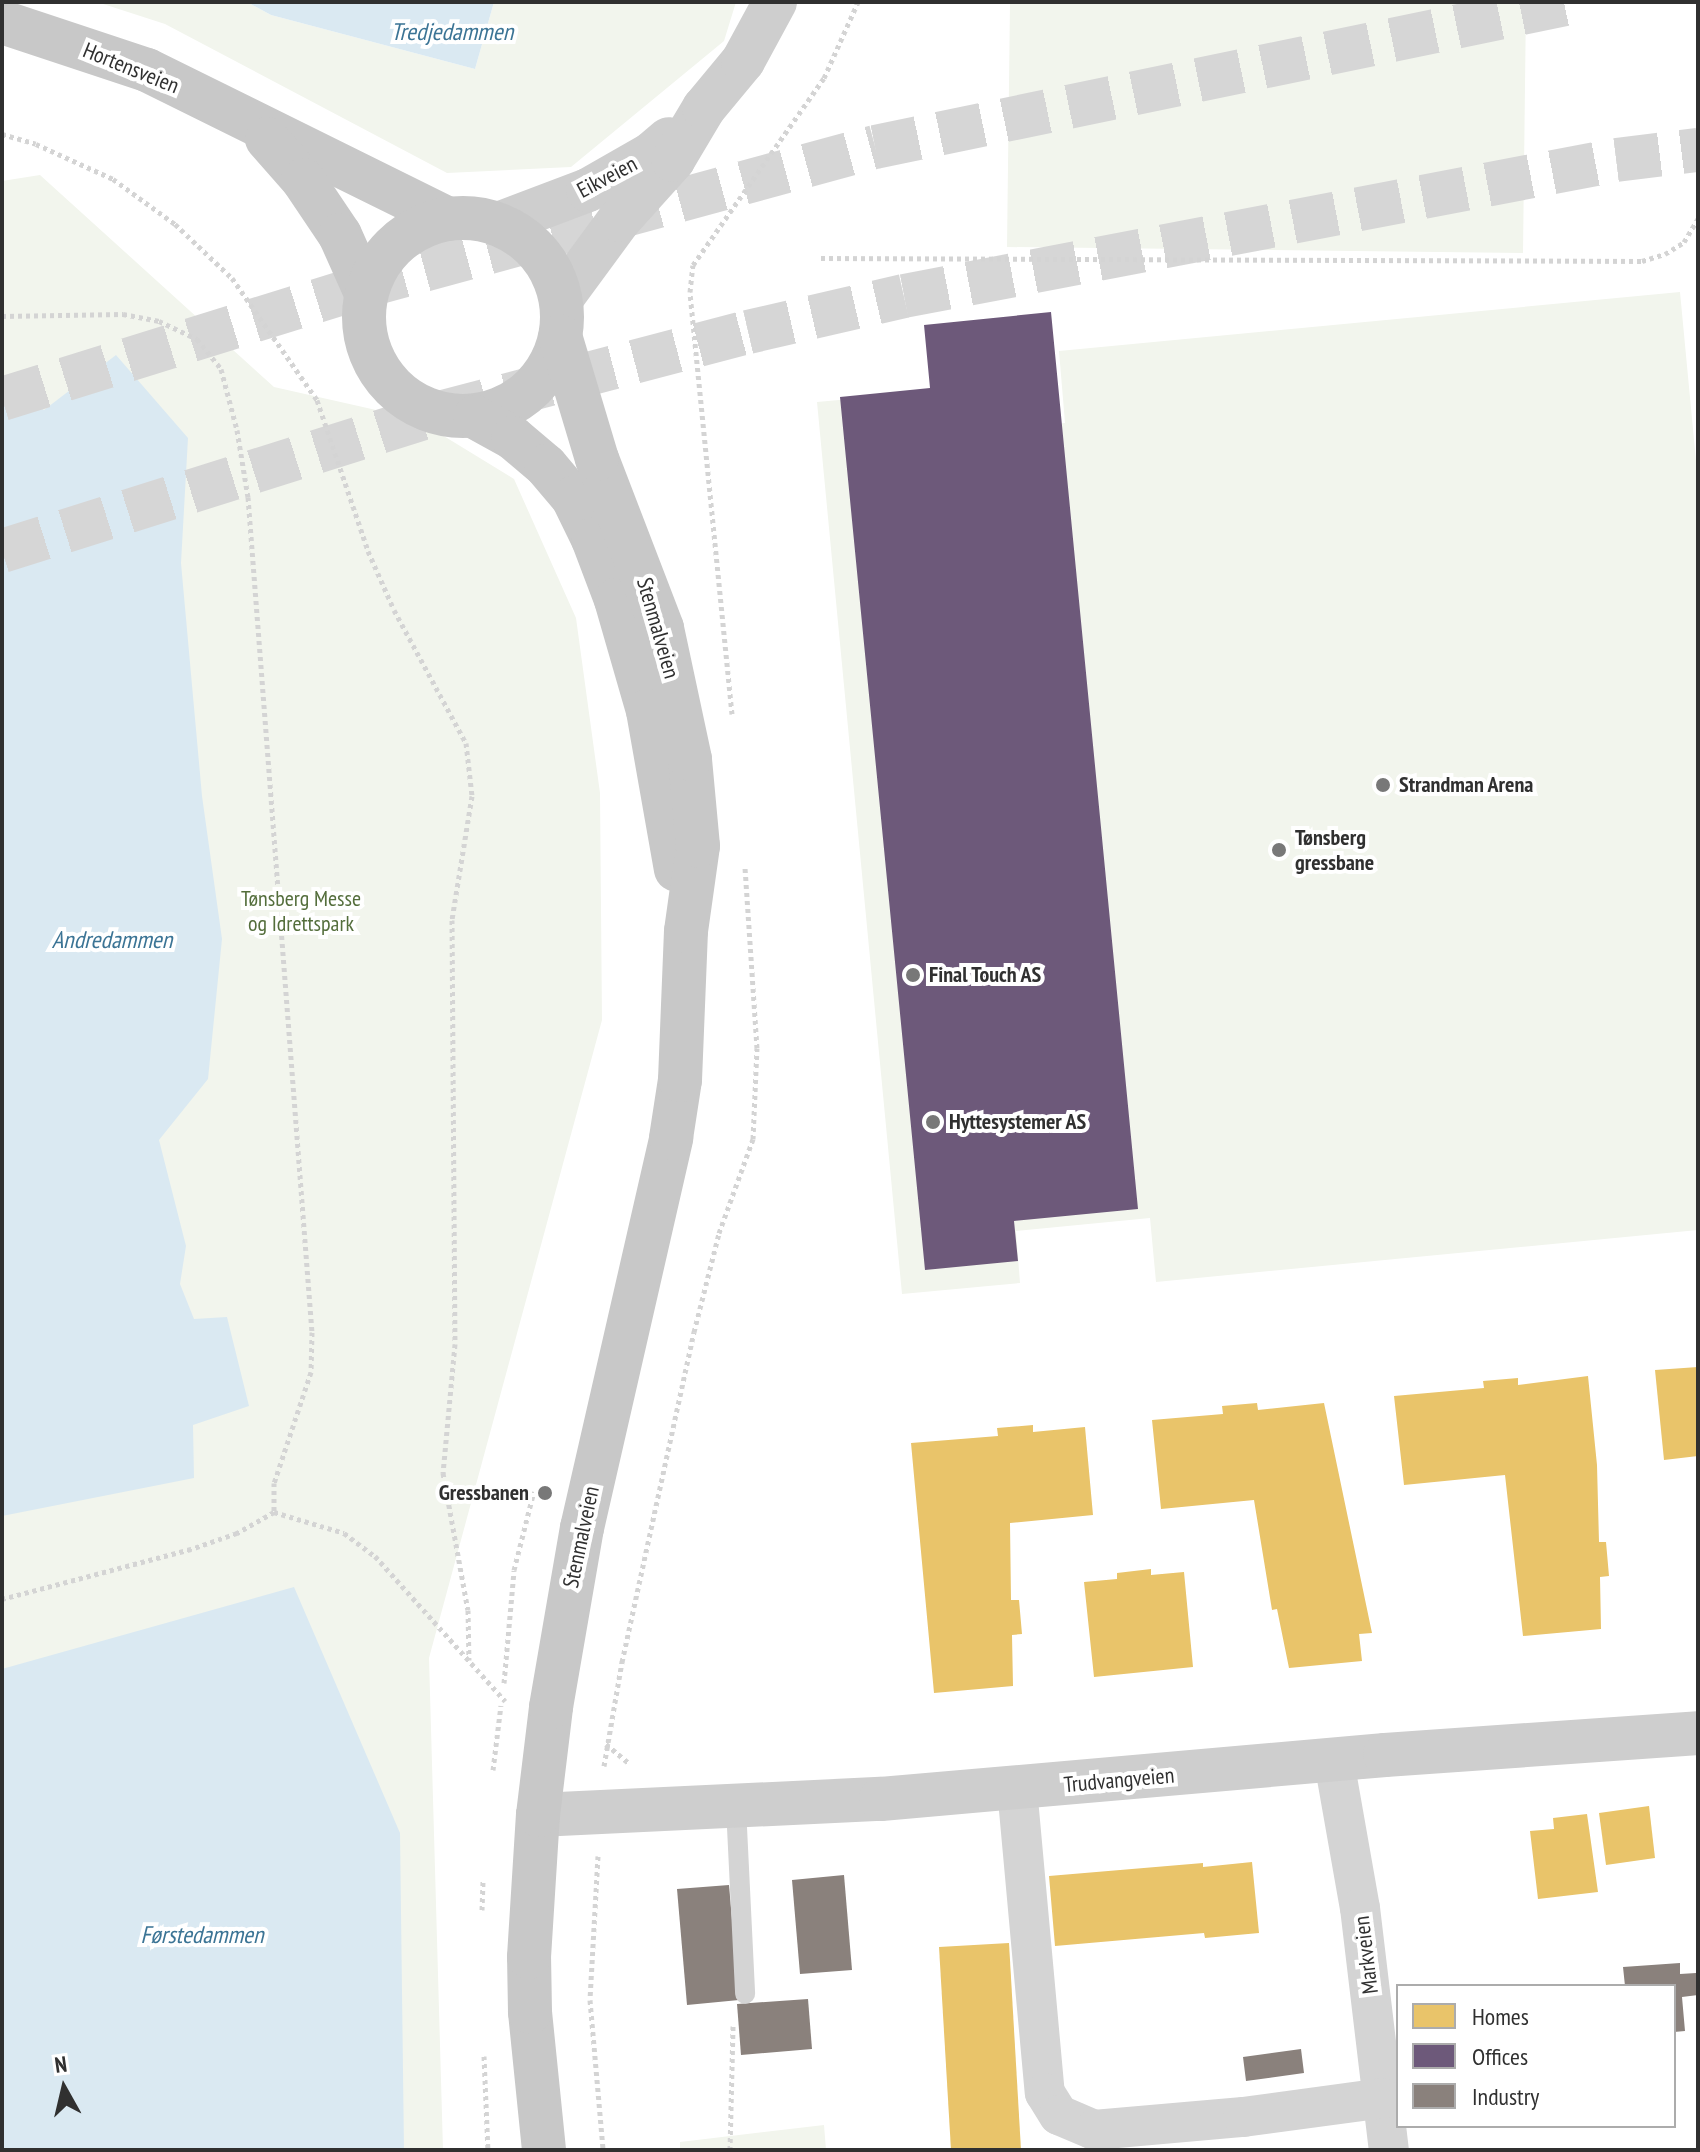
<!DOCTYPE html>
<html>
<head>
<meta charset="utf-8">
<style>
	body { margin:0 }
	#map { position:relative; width:1700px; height:2152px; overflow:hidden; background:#fff; font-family:"PT Sans Narrow",sans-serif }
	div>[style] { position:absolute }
	.green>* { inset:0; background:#f2f5ed }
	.water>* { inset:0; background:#dae9f2 }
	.homes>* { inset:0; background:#e9c46a }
	.offices>* { inset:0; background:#6d597a }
	.industry>* { inset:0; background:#8a817c }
	.primary-tunnel>* { height:44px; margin-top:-22px; transform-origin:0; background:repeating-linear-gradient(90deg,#d6d6d6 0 44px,transparent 0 66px) }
	.path>* { height:5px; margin-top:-2.5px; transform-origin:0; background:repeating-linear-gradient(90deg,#d4d4d4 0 4px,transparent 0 8px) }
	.lane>* { height:20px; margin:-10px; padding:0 10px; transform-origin:10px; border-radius:10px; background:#d4d4d4 }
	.street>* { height:40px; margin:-20px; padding:0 20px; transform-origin:20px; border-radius:20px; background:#d4d4d4 }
	.secondary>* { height:44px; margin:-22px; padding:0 22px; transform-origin:22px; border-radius:22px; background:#cecece }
	.primary>* { height:44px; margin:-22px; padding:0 22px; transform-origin:22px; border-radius:22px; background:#c8c8c8 }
	.primary>.ring { margin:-22px; padding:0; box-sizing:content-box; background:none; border:44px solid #c8c8c8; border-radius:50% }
	.dots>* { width:22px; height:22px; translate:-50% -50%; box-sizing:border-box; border:4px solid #fff; border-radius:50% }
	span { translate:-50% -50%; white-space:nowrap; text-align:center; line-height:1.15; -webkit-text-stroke:8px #fff; paint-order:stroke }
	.street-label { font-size:22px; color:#303030 }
	.poi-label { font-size:22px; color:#303030; font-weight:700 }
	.left { translate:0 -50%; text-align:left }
	.right { translate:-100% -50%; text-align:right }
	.park-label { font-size:22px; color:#546e3c }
	.water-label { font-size:24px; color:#3b7495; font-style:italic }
	.frame { position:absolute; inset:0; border:4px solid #303030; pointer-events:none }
	.legend { position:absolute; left:1396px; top:1984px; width:280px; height:144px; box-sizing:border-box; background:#fff; border:2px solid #acacac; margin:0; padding:10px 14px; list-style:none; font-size:24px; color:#303030 }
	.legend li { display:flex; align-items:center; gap:16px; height:40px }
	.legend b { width:40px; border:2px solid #acacac }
	.north { position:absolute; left:24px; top:2048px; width:80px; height:80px; -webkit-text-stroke:6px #fff; paint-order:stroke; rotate:352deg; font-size:22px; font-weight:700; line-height:32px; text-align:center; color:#303030 }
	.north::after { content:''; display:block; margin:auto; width:28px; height:36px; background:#303030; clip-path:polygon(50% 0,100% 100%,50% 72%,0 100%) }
</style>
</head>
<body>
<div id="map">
	<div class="green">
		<i style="clip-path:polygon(97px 2px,247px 2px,271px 15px,475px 69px,494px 2px,736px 2px,724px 41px,571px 167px,447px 173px,165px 24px)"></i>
		<i style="clip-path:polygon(1010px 2px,1526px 2px,1523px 253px,1007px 247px)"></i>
		<i style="clip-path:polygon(40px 175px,274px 387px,416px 419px,514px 479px,576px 618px,600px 793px,602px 1020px,429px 1658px,443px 2150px,2px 2150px,2px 181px)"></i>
		<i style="clip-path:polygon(1680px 292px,1698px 482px,1698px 1230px,1156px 1282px,1150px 1218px,1016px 1231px,1020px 1283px,902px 1294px,817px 402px,905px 394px,910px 437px,1065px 423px,1059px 351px)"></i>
		<i style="clip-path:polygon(824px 2125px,826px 2150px,680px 2150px,680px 2142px)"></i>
	</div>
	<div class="water">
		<i style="clip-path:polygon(247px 2px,494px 2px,475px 69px,271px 15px)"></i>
		<i style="clip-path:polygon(116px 355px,188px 438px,181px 563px,202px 796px,222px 939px,208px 1079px,159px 1140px,186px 1246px,180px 1284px,194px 1319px,227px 1317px,249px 1406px,193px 1425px,194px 1478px,2px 1516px,2px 380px,44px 410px)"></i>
		<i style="clip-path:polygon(294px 1587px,400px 1833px,404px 2150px,2px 2150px,2px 1669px)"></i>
	</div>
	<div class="homes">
		<i style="clip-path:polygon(1698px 1367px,1698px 1456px,1664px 1460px,1655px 1370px)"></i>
		<i style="clip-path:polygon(1588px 1376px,1597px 1465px,1599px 1542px,1606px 1542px,1609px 1576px,1600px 1577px,1601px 1629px,1523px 1636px,1505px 1475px,1404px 1485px,1394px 1396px,1484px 1388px,1483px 1381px,1518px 1378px,1518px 1385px)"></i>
		<i style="clip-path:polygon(1257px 1403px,1258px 1410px,1324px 1403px,1372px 1633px,1359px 1634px,1362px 1661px,1289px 1668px,1277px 1609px,1272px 1610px,1254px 1500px,1161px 1509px,1152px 1420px,1223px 1414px,1222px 1406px)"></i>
		<i style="clip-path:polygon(1033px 1425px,1033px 1432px,1085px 1427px,1093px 1515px,1010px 1523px,1011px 1600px,1019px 1600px,1022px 1634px,1012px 1635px,1013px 1686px,934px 1693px,911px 1443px,998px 1436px,997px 1428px)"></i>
		<i style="clip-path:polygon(1151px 1569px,1151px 1575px,1184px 1572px,1193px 1667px,1094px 1677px,1084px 1582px,1117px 1579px,1117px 1573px)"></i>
		<i style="clip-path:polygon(1649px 1806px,1655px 1858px,1606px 1865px,1599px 1813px)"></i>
		<i style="clip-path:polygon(1587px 1814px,1598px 1892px,1538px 1899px,1530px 1831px,1554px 1829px,1553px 1818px)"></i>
		<i style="clip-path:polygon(1252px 1862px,1259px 1933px,1205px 1938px,1204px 1933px,1055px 1946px,1049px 1876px,1203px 1863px,1203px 1867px)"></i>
		<i style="clip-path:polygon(1009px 1943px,1021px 2150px,951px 2150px,939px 1947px)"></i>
	</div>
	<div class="offices">
		<i style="clip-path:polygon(1051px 312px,1138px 1209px,1014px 1221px,1018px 1261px,925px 1270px,840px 397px,930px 388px,924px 325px)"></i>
	</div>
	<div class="industry">
		<i style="clip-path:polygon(844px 1875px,852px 1970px,800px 1974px,792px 1880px)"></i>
		<i style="clip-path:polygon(729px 1885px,739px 2000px,687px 2005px,677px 1889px)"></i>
		<i style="clip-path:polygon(1680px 1963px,1680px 1974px,1696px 1973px,1698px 1995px,1682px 1997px,1685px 2031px,1674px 2032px,1674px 1986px,1625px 1986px,1623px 1967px)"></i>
		<i style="clip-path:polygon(808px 1999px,812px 2049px,741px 2055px,737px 2004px)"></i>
		<i style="clip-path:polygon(1301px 2049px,1304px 2073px,1246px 2081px,1243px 2057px)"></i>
	</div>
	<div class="primary-tunnel">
		<i style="left:2px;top:399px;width:376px;rotate:-17.3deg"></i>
		<i style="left:361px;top:287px;width:533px;rotate:-15.24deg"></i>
		<i style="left:875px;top:147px;width:715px;rotate:-11.7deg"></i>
		<i style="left:2px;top:551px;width:462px;rotate:-17.5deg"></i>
		<i style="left:443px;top:412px;width:315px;rotate:-14.7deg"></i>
		<i style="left:748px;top:332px;width:160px;rotate:-13deg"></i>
		<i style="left:904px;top:296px;width:725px;rotate:-10.81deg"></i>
		<i style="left:1616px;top:160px;width:83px;rotate:-7deg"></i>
	</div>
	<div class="path">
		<i style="left:2px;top:134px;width:35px;rotate:16deg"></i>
		<i style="left:36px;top:144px;width:85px;rotate:24.4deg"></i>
		<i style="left:113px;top:179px;width:77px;rotate:36deg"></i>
		<i style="left:175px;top:224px;width:79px;rotate:43.5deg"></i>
		<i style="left:232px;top:278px;width:149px;rotate:55.1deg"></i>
		<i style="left:317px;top:400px;width:159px;rotate:71.3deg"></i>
		<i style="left:368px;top:551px;width:64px;rotate:66.2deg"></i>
		<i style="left:394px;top:610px;width:151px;rotate:61.6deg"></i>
		<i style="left:466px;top:743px;width:53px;rotate:83.5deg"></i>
		<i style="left:472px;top:796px;width:126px;rotate:99.2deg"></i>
		<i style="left:452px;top:920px;width:424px;rotate:89.6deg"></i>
		<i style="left:455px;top:1344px;width:130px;rotate:95.3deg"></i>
		<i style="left:443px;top:1473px;width:139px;rotate:79.7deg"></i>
		<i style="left:468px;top:1610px;width:50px;rotate:88.9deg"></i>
		<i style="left:821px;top:258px;width:821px;rotate:0.21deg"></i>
		<i style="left:1642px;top:261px;width:24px;rotate:-17deg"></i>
		<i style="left:1665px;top:254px;width:22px;rotate:-32deg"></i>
		<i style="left:1684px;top:242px;width:27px;rotate:-59deg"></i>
		<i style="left:2px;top:316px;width:121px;rotate:-0.9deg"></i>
		<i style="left:123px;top:314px;width:37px;rotate:11deg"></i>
		<i style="left:159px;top:321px;width:42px;rotate:25.3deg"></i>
		<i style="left:197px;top:339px;width:38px;rotate:51deg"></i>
		<i style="left:221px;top:369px;width:63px;rotate:75.3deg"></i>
		<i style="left:237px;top:430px;width:68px;rotate:80.7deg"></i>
		<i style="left:248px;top:497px;width:837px;rotate:85.62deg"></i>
		<i style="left:312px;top:1332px;width:40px;rotate:91.4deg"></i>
		<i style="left:311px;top:1372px;width:117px;rotate:108.4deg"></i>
		<i style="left:274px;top:1483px;width:29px;rotate:90deg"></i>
		<i style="left:274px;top:1512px;width:43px;rotate:150.4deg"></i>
		<i style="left:237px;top:1533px;width:49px;rotate:160.8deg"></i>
		<i style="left:191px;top:1549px;width:196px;rotate:165.2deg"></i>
		<i style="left:732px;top:714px;width:424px;rotate:-95.7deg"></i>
		<i style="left:690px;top:292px;width:27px;rotate:-84deg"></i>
		<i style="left:693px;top:265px;width:228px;rotate:-55deg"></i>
		<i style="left:824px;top:78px;width:83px;rotate:-65.9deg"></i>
		<i style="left:274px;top:1512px;width:73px;rotate:16.7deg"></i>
		<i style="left:344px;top:1533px;width:39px;rotate:37deg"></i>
		<i style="left:375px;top:1556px;width:195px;rotate:48.1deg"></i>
		<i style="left:504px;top:1683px;width:113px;rotate:-84.9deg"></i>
		<i style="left:514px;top:1570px;width:81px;rotate:-75.8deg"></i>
		<i style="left:606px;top:1744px;width:30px;rotate:40deg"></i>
		<i style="left:604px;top:1766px;width:106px;rotate:-80.2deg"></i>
		<i style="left:622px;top:1662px;width:338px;rotate:-77.7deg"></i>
		<i style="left:694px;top:1332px;width:102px;rotate:-75.8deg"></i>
		<i style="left:719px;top:1233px;width:100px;rotate:-70.1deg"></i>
		<i style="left:753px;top:1139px;width:91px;rotate:-87.5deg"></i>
		<i style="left:757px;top:1048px;width:181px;rotate:-93.8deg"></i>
		<i style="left:493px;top:1770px;width:65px;rotate:-83deg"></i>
		<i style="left:598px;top:1856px;width:144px;rotate:93.2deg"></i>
		<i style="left:590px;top:2000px;width:151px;rotate:85deg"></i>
		<i style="left:482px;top:1910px;width:30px;rotate:-88deg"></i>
		<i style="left:484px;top:2056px;width:94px;rotate:87.6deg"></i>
		<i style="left:730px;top:2150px;width:124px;rotate:-88.6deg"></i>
	</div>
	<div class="lane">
		<i style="left:736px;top:1807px;width:187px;rotate:87.2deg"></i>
	</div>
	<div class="street">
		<i style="left:1334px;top:1761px;width:149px;rotate:80deg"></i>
		<i style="left:1360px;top:1908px;width:244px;rotate:83.2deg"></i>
		<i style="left:1017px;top:1788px;width:306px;rotate:84.8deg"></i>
		<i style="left:1045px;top:2093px;width:26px;rotate:58deg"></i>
		<i style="left:1059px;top:2115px;width:38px;rotate:23deg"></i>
		<i style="left:1094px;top:2130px;width:150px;rotate:-5deg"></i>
		<i style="left:1243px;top:2117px;width:141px;rotate:-7.7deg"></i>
	</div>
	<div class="secondary">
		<i style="left:498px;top:224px;width:96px;rotate:-20.7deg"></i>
		<i style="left:588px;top:190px;width:73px;rotate:-29.7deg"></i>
		<i style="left:651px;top:154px;width:23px;rotate:-40deg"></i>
		<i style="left:561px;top:299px;width:98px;rotate:-53.7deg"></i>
		<i style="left:619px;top:220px;width:81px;rotate:-48deg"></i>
		<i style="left:673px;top:160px;width:61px;rotate:-59.2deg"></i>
		<i style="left:704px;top:108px;width:61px;rotate:-50.3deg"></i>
		<i style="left:743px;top:61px;width:67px;rotate:-61.5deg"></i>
		<i style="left:538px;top:1815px;width:343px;rotate:-2.7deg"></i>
		<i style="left:881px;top:1799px;width:506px;rotate:-4.99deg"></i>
		<i style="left:1385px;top:1755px;width:314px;rotate:-4deg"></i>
	</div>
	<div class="primary">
		<i style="left:2px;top:22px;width:153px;rotate:18.3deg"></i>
		<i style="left:147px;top:70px;width:336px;rotate:26.3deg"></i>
		<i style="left:267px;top:139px;width:55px;rotate:48.7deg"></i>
		<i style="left:303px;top:180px;width:66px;rotate:56.1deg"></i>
		<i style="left:340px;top:235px;width:64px;rotate:65.9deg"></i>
		<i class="ring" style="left:364px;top:218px;width:154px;height:154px"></i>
		<i style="left:475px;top:417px;width:43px;rotate:28.9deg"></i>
		<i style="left:513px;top:438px;width:43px;rotate:40.3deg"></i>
		<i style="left:546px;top:466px;width:42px;rotate:49.8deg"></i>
		<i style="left:573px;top:498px;width:46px;rotate:64deg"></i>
		<i style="left:593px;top:539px;width:65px;rotate:69.3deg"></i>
		<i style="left:616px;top:600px;width:116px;rotate:73.9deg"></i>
		<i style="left:648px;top:711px;width:161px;rotate:80deg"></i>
		<i style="left:544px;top:2150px;width:139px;rotate:-95.8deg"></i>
		<i style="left:530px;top:2012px;width:55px;rotate:-91deg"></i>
		<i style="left:529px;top:1957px;width:142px;rotate:-86.4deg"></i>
		<i style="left:538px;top:1815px;width:109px;rotate:-83.1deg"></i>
		<i style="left:551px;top:1707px;width:182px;rotate:-80.2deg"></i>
		<i style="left:582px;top:1528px;width:400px;rotate:-77.1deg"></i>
		<i style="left:671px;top:1138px;width:59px;rotate:-81.2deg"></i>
		<i style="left:680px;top:1080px;width:149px;rotate:-87.7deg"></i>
		<i style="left:686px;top:931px;width:86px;rotate:-82deg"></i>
		<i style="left:698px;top:846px;width:87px;rotate:-95.3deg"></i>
		<i style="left:690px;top:759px;width:134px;rotate:-102.1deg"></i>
		<i style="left:662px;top:628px;width:181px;rotate:-111deg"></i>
		<i style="left:597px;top:459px;width:128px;rotate:-106.7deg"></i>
	</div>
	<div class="dots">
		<i style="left:1383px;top:785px;background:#787878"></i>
		<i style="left:1279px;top:850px;background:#787878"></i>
		<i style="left:913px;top:975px;background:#787878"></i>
		<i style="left:933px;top:1122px;background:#787878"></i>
		<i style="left:545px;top:1493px;background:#787878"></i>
	</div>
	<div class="street-label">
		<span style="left:131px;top:68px;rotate:22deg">Hortensveien</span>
		<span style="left:607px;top:177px;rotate:-28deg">Eikveien</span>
		<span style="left:658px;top:628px;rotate:74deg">Stenmalveien</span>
		<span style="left:581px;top:1537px;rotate:-78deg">Stenmalveien</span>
		<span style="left:1119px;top:1780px;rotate:-5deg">Trudvangveien</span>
		<span style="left:1366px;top:1955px;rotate:-97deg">Markveien</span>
	</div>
	<div class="poi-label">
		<span class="left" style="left:1399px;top:785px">Strandman Arena</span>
		<span class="left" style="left:1295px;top:850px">Tønsberg<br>gressbane</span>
		<span class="left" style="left:929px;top:975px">Final Touch AS</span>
		<span class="left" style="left:949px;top:1122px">Hyttesystemer AS</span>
		<span class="right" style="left:529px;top:1493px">Gressbanen</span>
	</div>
	<div class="park-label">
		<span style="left:301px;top:911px">Tønsberg Messe<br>og Idrettspark</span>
	</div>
	<div class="water-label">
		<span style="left:452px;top:32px">Tredjedammen</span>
		<span style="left:112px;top:940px">Andredammen</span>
		<span style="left:202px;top:1935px">Førstedammen</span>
	</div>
	<div class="frame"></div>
	<ul class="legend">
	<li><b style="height:22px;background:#e9c46a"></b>Homes</li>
	<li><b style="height:22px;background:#6d597a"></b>Offices</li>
	<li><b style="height:22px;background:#8a817c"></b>Industry</li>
	</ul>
	<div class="north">N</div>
</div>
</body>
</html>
